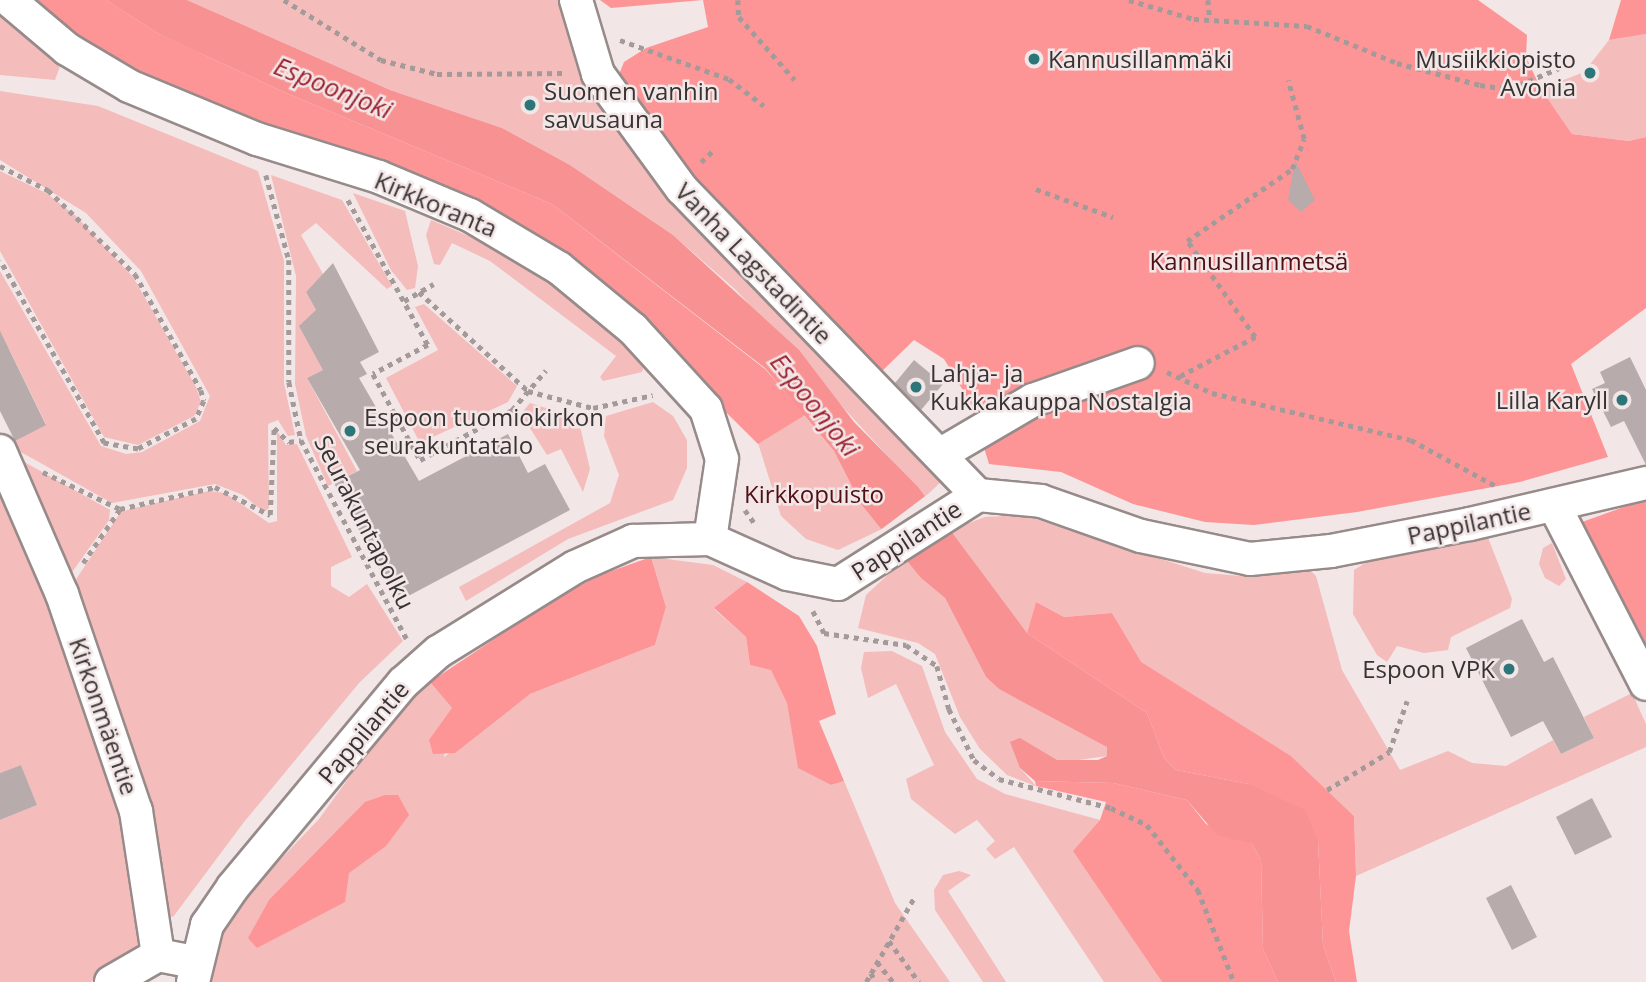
<!DOCTYPE html>
<html>
<head>
<meta charset="utf-8">
<style>
	body { margin:0 }
	#map { position:relative; width:1646px; height:982px; overflow:hidden; background:#f3e6e6; font-family:"Open Sans",sans-serif }
	div>[style] { position:absolute }
	.green>* { inset:0; background:#f4bcbb }
	.forest>* { inset:0; background:#fd9596 }
	.water>* { inset:0; background:#f89192 }
	.pier>* { inset:0; background:#f3e6e6 }
	.building>* { inset:0; background:#b7abab }
	.path>* { height:4.5px; margin-top:-2.25px; transform-origin:0; background:repeating-linear-gradient(90deg,#a49a9a 0 5px,transparent 0 10px) }
	.roads { filter:drop-shadow(2px 0 #978b8a) drop-shadow(-2px 0 #978b8a) drop-shadow(0 2px #978b8a) drop-shadow(0 -2px #978b8a) }
	.minor>* { height:32px; margin:-16px; padding:0 16px; transform-origin:16px; border-radius:16px; background:#fff }
	.dots>* { width:19px; height:19px; translate:-50% -50%; box-sizing:border-box; border:4px solid #f3e6e6; border-radius:50% }
	span { translate:-50% -50%; white-space:nowrap; text-align:center; line-height:1.15; -webkit-text-stroke:5px #f3e6e6; paint-order:stroke }
	.poi-label { font-size:24px; color:#383333 }
	.left { translate:0 -50%; text-align:left }
	.right { translate:-100% -50%; text-align:right }
	.street-label { font-size:24px; color:#383333 }
	.park-label { font-size:24px; color:#4f1016 }
	.water-label { font-size:26px; color:#9b2331; font-style:italic }
</style>
</head>
<body>
<div id="map">
	<div class="green">
		<i style="clip-path:polygon(106px 0,765px 369px,834px 451px,861px 504px,882px 529px,838px 550px,806px 539px,781px 516px,758px 443px,685px 365px)"></i>
		<i style="clip-path:polygon(187px 0,562px 0,592px 93px,634px 151px,947px 476px,925px 497px,736px 290px,673px 235px,570px 165px,502px 128px,390px 90px)"></i>
		<i style="clip-path:polygon(0 15px,63px 58px,55px 80px,0 75px)"></i>
		<i style="clip-path:polygon(1646px 34px,1646px 137px,1630px 141px,1572px 134px,1541px 89px,1584px 72px,1609px 40px)"></i>
		<i style="clip-path:polygon(0 91px,98px 106px,258px 171px,284px 261px,284px 383px,295px 435px,288px 436px,278px 420px,268px 424px,269px 508px,264px 512px,243px 495px,215px 484px,112px 503px,19px 451px,15px 441px,46px 424px,9px 349px,0 353px,0 271px,101px 446px,126px 454px,142px 452px,200px 421px,210px 396px,141px 271px,86px 213px,0 160px)"></i>
		<i style="clip-path:polygon(0 171px,46px 193px,76px 216px,133px 277px,196px 387px,201px 402px,194px 416px,138px 445px,104px 437px,0 251px)"></i>
		<i style="clip-path:polygon(271px 175px,342px 200px,392px 286px,387px 289px,316px 223px,301px 235px,323px 274px,306px 292px,316px 310px,323px 370px,307px 378px,357px 471px,328px 486px,306px 436px,295px 384px,296px 276px)"></i>
		<i style="clip-path:polygon(353px 193px,405px 211px,418px 266px,415px 288px,407px 290px,391px 270px)"></i>
		<i style="clip-path:polygon(431px 220px,497px 248px,543px 276px,606px 324px,645px 362px,642px 372px,603px 381px,600px 377px,616px 356px,490px 261px,452px 243px,440px 265px,434px 264px,426px 235px)"></i>
		<i style="clip-path:polygon(424px 304px,517px 386px,508px 402px,420px 443px,386px 378px,438px 350px,415px 307px)"></i>
		<i style="clip-path:polygon(653px 402px,673px 416px,687px 440px,687px 468px,673px 500px,568px 539px,466px 601px,459px 587px,610px 503px,619px 475px,604px 436px,606px 416px)"></i>
		<i style="clip-path:polygon(530px 403px,578px 418px,590px 469px,583px 492px,561px 449px,547px 455px,521px 414px)"></i>
		<i style="clip-path:polygon(277px 431px,286px 445px,297px 444px,352px 557px,331px 567px,331px 586px,349px 597px,367px 584px,403px 641px,359px 683px,244px 822px,173px 917px,167px 914px,73px 584px,120px 513px,130px 509px,209px 491px,225px 493px,269px 523px,277px 521px)"></i>
		<i style="clip-path:polygon(19px 459px,110px 510px,109px 520px,70px 575px)"></i>
		<i style="clip-path:polygon(0 488px,86px 687px,120px 788px,144px 920px,140px 943px,128px 958px,91px 982px,0 982px,0 820px,37px 805px,21px 765px,0 773px)"></i>
		<i style="clip-path:polygon(1023px 515px,1205px 573px,1241px 576px,1309px 569px,1316px 576px,1342px 670px,1400px 770px,1448px 751px,1472px 763px,1506px 766px,1553px 740px,1561px 754px,1594px 738px,1584px 717px,1632px 693px,1646px 724px,1646px 747px,1356px 876px,1354px 816px,1291px 756px,1140px 662px,1112px 613px,1064px 617px,1036px 602px,1027px 633px,948px 531px,985px 517px)"></i>
		<i style="clip-path:polygon(1487px 535px,1512px 599px,1510px 608px,1451px 637px,1448px 650px,1424px 653px,1397px 646px,1387px 662px,1377px 655px,1353px 614px,1354px 570px,1373px 558px)"></i>
		<i style="clip-path:polygon(1552px 543px,1566px 579px,1559px 586px,1545px 578px,1539px 564px,1543px 548px)"></i>
		<i style="clip-path:polygon(651px 557px,713px 565px,747px 582px,714px 609px,746px 637px,750px 665px,771px 669px,787px 702px,799px 768px,831px 785px,844px 781px,895px 903px,950px 982px,206px 982px,213px 945px,236px 906px,319px 819px,393px 717px,430px 682px,452px 708px,444px 757px,530px 694px,655px 645px,666px 607px)"></i>
		<i style="clip-path:polygon(907px 557px,921px 578px,945px 598px,986px 677px,999px 689px,1099px 740px,1107px 747px,1107px 756px,1020px 768px,1036px 786px,1007px 775px,980px 749px,960px 717px,935px 654px,918px 643px,858px 628px,866px 595px)"></i>
		<i style="clip-path:polygon(892px 651px,922px 666px,945px 732px,977px 779px,1005px 794px,1100px 820px,1074px 851px,1162px 982px,1104px 982px,1014px 847px,995px 859px,986px 849px,995px 841px,977px 820px,955px 834px,911px 799px,906px 779px,934px 765px,896px 684px,868px 698px,861px 668px,864px 652px)"></i>
		<i style="clip-path:polygon(959px 871px,971px 875px,948px 891px,1006px 982px,983px 982px,935px 910px,934px 890px,943px 875px)"></i>
	</div>
	<div class="forest">
		<i style="clip-path:polygon(27px 0,106px 0,159px 34px,286px 93px,552px 204px,765px 369px,805px 415px,758px 444px,579px 266px,119px 66px,64px 33px)"></i>
		<i style="clip-path:polygon(600px 0,703px 0,611px 8px)"></i>
		<i style="clip-path:polygon(703px 0,1478px 0,1527px 35px,1526px 57px,1541px 89px,1572px 134px,1629px 141px,1646px 137px,1646px 308px,1571px 364px,1608px 457px,1520px 482px,1357px 512px,1254px 525px,1205px 522px,1133px 504px,1061px 472px,989px 464px,970px 402px,944px 359px,914px 340px,878px 375px,738px 234px,616px 82px,624px 62px,646px 48px,708px 27px)"></i>
		<i style="clip-path:polygon(1621px 0,1646px 0,1646px 34px,1609px 40px)"></i>
		<i style="clip-path:polygon(1646px 499px,1646px 665px,1571px 526px)"></i>
		<i style="clip-path:polygon(651px 557px,666px 607px,655px 645px,530px 694px,455px 753px,433px 754px,429px 740px,452px 708px,430px 682px,551px 601px,600px 575px)"></i>
		<i style="clip-path:polygon(747px 582px,799px 616px,817px 646px,836px 714px,819px 721px,844px 781px,831px 785px,798px 768px,787px 703px,771px 670px,750px 665px,746px 637px,714px 608px)"></i>
		<i style="clip-path:polygon(1036px 602px,1064px 617px,1112px 613px,1141px 662px,1291px 756px,1354px 816px,1356px 876px,1349px 931px,1357px 982px,1336px 982px,1323px 945px,1318px 840px,1249px 784px,1176px 770px,1164px 758px,1147px 713px,1027px 633px)"></i>
		<i style="clip-path:polygon(1035px 781px,1113px 783px,1187px 800px,1206px 824px,1252px 844px,1261px 860px,1263px 949px,1278px 982px,1162px 982px,1073px 851px,1100px 820px,1106px 802px,1036px 786px)"></i>
		<i style="clip-path:polygon(385px 795px,398px 795px,409px 815px,386px 846px,349px 873px,345px 902px,257px 948px,248px 938px,269px 900px,365px 802px)"></i>
	</div>
	<div class="water">
		<i style="clip-path:polygon(106px 0,187px 0,390px 90px,502px 128px,570px 165px,673px 235px,799px 350px,854px 422px,918px 487px,1027px 633px,1147px 713px,1164px 758px,1176px 770px,1249px 784px,1305px 810px,1318px 840px,1323px 945px,1336px 982px,1278px 982px,1263px 949px,1261px 860px,1252px 844px,1217px 835px,1187px 800px,1113px 783px,1035px 781px,1020px 768px,1010px 742px,1020px 738px,1057px 760px,1098px 760px,1107px 756px,1107px 747px,999px 689px,986px 677px,945px 598px,921px 578px,861px 504px,834px 451px,765px 368px,552px 204px,286px 93px,159px 34px)"></i>
	</div>
	<div class="pier">
		<i style="clip-path:polygon(928px 494px,951px 529px,905px 559px,879px 531px)"></i>
	</div>
	<div class="building">
		<i style="clip-path:polygon(1295px 160px,1315px 200px,1301px 212px,1288px 200px)"></i>
		<i style="clip-path:polygon(333px 263px,379px 352px,360px 362px,367px 374px,359px 378px,419px 481px,508px 434px,528px 473px,545px 464px,570px 510px,397px 602px,334px 483px,360px 470px,307px 378px,323px 370px,299px 326px,316px 310px,306px 292px)"></i>
		<i style="clip-path:polygon(0 331px,46px 425px,15px 441px,0 411px)"></i>
		<i style="clip-path:polygon(1630px 357px,1646px 390px,1646px 465px,1624px 421px,1611px 427px,1592px 389px,1605px 383px,1600px 372px)"></i>
		<i style="clip-path:polygon(914px 360px,943px 384px,921px 410px,895px 383px)"></i>
		<i style="clip-path:polygon(1522px 619px,1544px 662px,1553px 657px,1594px 738px,1561px 754px,1543px 721px,1511px 737px,1466px 648px)"></i>
		<i style="clip-path:polygon(21px 765px,37px 805px,0 820px,0 773px)"></i>
		<i style="clip-path:polygon(1592px 798px,1612px 837px,1575px 855px,1556px 817px)"></i>
		<i style="clip-path:polygon(1511px 885px,1537px 937px,1512px 950px,1486px 898px)"></i>
	</div>
	<div class="path">
		<i style="left:284px;top:0;width:114px;rotate:31.7deg"></i>
		<i style="left:381px;top:60px;width:58px;rotate:14deg"></i>
		<i style="left:437px;top:74px;width:128px;rotate:-0.4deg"></i>
		<i style="left:738px;top:0;width:17px;rotate:87deg"></i>
		<i style="left:739px;top:17px;width:84px;rotate:48.4deg"></i>
		<i style="left:1129px;top:0;width:68px;rotate:16.3deg"></i>
		<i style="left:1194px;top:19px;width:113px;rotate:3.5deg"></i>
		<i style="left:1307px;top:26px;width:97px;rotate:22.3deg"></i>
		<i style="left:1397px;top:63px;width:86px;rotate:14.8deg"></i>
		<i style="left:1480px;top:85px;width:30px;rotate:8deg"></i>
		<i style="left:1510px;top:89px;width:53px;rotate:-23.2deg"></i>
		<i style="left:1208px;top:0;width:20px;rotate:84deg"></i>
		<i style="left:620px;top:40px;width:116px;rotate:19.7deg"></i>
		<i style="left:729px;top:79px;width:44px;rotate:37.6deg"></i>
		<i style="left:701px;top:162px;width:19px;rotate:-43deg"></i>
		<i style="left:0;top:166px;width:54px;rotate:26.6deg"></i>
		<i style="left:48px;top:190px;width:121px;rotate:44deg"></i>
		<i style="left:135px;top:274px;width:133px;rotate:60.4deg"></i>
		<i style="left:201px;top:390px;width:11px;rotate:75deg"></i>
		<i style="left:204px;top:401px;width:20px;rotate:114deg"></i>
		<i style="left:196px;top:419px;width:65px;rotate:152.7deg"></i>
		<i style="left:138px;top:449px;width:35px;rotate:-170deg"></i>
		<i style="left:104px;top:443px;width:210px;rotate:-119.7deg"></i>
		<i style="left:266px;top:175px;width:88px;rotate:74.9deg"></i>
		<i style="left:289px;top:260px;width:122px;rotate:90deg"></i>
		<i style="left:289px;top:382px;width:59px;rotate:78.3deg"></i>
		<i style="left:301px;top:440px;width:225px;rotate:62deg"></i>
		<i style="left:1036px;top:189px;width:82px;rotate:20deg"></i>
		<i style="left:348px;top:200px;width:166px;rotate:61.1deg"></i>
		<i style="left:428px;top:345px;width:62px;rotate:152.2deg"></i>
		<i style="left:373px;top:374px;width:98px;rotate:61.3deg"></i>
		<i style="left:420px;top:460px;width:105px;rotate:-28.5deg"></i>
		<i style="left:512px;top:410px;width:52px;rotate:-49.6deg"></i>
		<i style="left:419px;top:292px;width:147px;rotate:42.2deg"></i>
		<i style="left:528px;top:391px;width:67px;rotate:14.7deg"></i>
		<i style="left:593px;top:408px;width:61px;rotate:-12.2deg"></i>
		<i style="left:404px;top:301px;width:34px;rotate:-30deg"></i>
		<i style="left:1167px;top:372px;width:50px;rotate:25deg"></i>
		<i style="left:1212px;top:393px;width:204px;rotate:13.3deg"></i>
		<i style="left:1411px;top:440px;width:97px;rotate:28.4deg"></i>
		<i style="left:1180px;top:376px;width:85px;rotate:-27.5deg"></i>
		<i style="left:1255px;top:337px;width:118px;rotate:-125.3deg"></i>
		<i style="left:1187px;top:241px;width:127px;rotate:-34.4deg"></i>
		<i style="left:1292px;top:169px;width:32px;rotate:-68deg"></i>
		<i style="left:1304px;top:139px;width:61px;rotate:-105.2deg"></i>
		<i style="left:43px;top:472px;width:85px;rotate:25.7deg"></i>
		<i style="left:120px;top:509px;width:98px;rotate:-13deg"></i>
		<i style="left:215px;top:487px;width:62px;rotate:27deg"></i>
		<i style="left:270px;top:515px;width:87px;rotate:-87.4deg"></i>
		<i style="left:274px;top:428px;width:21px;rotate:43deg"></i>
		<i style="left:289px;top:442px;width:12px;rotate:-9deg"></i>
		<i style="left:745px;top:510px;width:19px;rotate:54deg"></i>
		<i style="left:83px;top:563px;width:65px;rotate:-55.6deg"></i>
		<i style="left:813px;top:611px;width:25px;rotate:63deg"></i>
		<i style="left:824px;top:633px;width:83px;rotate:8.3deg"></i>
		<i style="left:906px;top:645px;width:37px;rotate:34deg"></i>
		<i style="left:937px;top:666px;width:45px;rotate:74.4deg"></i>
		<i style="left:949px;top:709px;width:57px;rotate:63.9deg"></i>
		<i style="left:974px;top:760px;width:31px;rotate:37deg"></i>
		<i style="left:999px;top:779px;width:116px;rotate:14.5deg"></i>
		<i style="left:1111px;top:808px;width:40px;rotate:25deg"></i>
		<i style="left:1147px;top:825px;width:83px;rotate:51.9deg"></i>
		<i style="left:1198px;top:890px;width:99px;rotate:68.6deg"></i>
		<i style="left:1327px;top:790px;width:73px;rotate:-31.5deg"></i>
		<i style="left:1389px;top:752px;width:54px;rotate:-70.6deg"></i>
		<i style="left:889px;top:941px;width:51px;rotate:53.8deg"></i>
		<i style="left:877px;top:962px;width:26px;rotate:51deg"></i>
		<i style="left:871px;top:973px;width:10px;rotate:61deg"></i>
		<i style="left:866px;top:982px;width:99px;rotate:-60.3deg"></i>
	</div>
	<div class="roads">
		<div class="minor">
			<i style="left:9px;top:0;width:76px;rotate:40.2deg"></i>
			<i style="left:67px;top:49px;width:72px;rotate:30.8deg"></i>
			<i style="left:129px;top:86px;width:139px;rotate:22.5deg"></i>
			<i style="left:257px;top:139px;width:128px;rotate:17.3deg"></i>
			<i style="left:379px;top:177px;width:99px;rotate:22.7deg"></i>
			<i style="left:470px;top:215px;width:104px;rotate:30.8deg"></i>
			<i style="left:559px;top:268px;width:96px;rotate:39.5deg"></i>
			<i style="left:633px;top:329px;width:108px;rotate:47.6deg"></i>
			<i style="left:706px;top:409px;width:52px;rotate:72.3deg"></i>
			<i style="left:722px;top:459px;width:81px;rotate:98.5deg"></i>
			<i style="left:576px;top:0;width:77px;rotate:73.4deg"></i>
			<i style="left:598px;top:74px;width:142px;rotate:53.9deg"></i>
			<i style="left:682px;top:189px;width:426px;rotate:46deg"></i>
			<i style="left:0;top:451px;width:156px;rotate:66.6deg"></i>
			<i style="left:62px;top:594px;width:229px;rotate:71.2deg"></i>
			<i style="left:136px;top:811px;width:146px;rotate:81.3deg"></i>
			<i style="left:158px;top:955px;width:38px;rotate:11deg"></i>
			<i style="left:941px;top:454px;width:107px;rotate:-30.4deg"></i>
			<i style="left:1033px;top:400px;width:111px;rotate:-19.4deg"></i>
			<i style="left:1554px;top:505px;width:201px;rotate:62.8deg"></i>
			<i style="left:111px;top:982px;width:54px;rotate:-29.9deg"></i>
			<i style="left:193px;top:982px;width:59px;rotate:-76.2deg"></i>
			<i style="left:207px;top:925px;width:46px;rotate:-55.6deg"></i>
			<i style="left:233px;top:887px;width:266px;rotate:-50.2deg"></i>
			<i style="left:403px;top:683px;width:47px;rotate:-41.5deg"></i>
			<i style="left:438px;top:652px;width:161px;rotate:-31.8deg"></i>
			<i style="left:575px;top:567px;width:64px;rotate:-24.1deg"></i>
			<i style="left:633px;top:541px;width:77px;rotate:-1.5deg"></i>
			<i style="left:710px;top:539px;width:85px;rotate:24.2deg"></i>
			<i style="left:788px;top:574px;width:51px;rotate:11.3deg"></i>
			<i style="left:838px;top:584px;width:166px;rotate:-32.4deg"></i>
			<i style="left:978px;top:495px;width:63px;rotate:5.4deg"></i>
			<i style="left:1041px;top:501px;width:106px;rotate:19.3deg"></i>
			<i style="left:1141px;top:536px;width:111px;rotate:11.9deg"></i>
			<i style="left:1250px;top:559px;width:81px;rotate:-5.6deg"></i>
			<i style="left:1331px;top:551px;width:142px;rotate:-11deg"></i>
			<i style="left:1470px;top:524px;width:181px;rotate:-13.1deg"></i>
		</div>
	</div>
	<div class="dots">
		<i style="left:1034px;top:59px;background:#2c767a"></i>
		<i style="left:1590px;top:73px;background:#2c767a"></i>
		<i style="left:530px;top:105px;background:#2c767a"></i>
		<i style="left:916px;top:387px;background:#2c767a"></i>
		<i style="left:1622px;top:400px;background:#2c767a"></i>
		<i style="left:350px;top:431px;background:#2c767a"></i>
		<i style="left:1509px;top:669px;background:#2c767a"></i>
	</div>
	<div class="poi-label">
		<span class="left" style="left:1048px;top:59px">Kannusillanmäki</span>
		<span class="right" style="left:1576px;top:73px">Musiikkiopisto<br>Avonia</span>
		<span class="left" style="left:544px;top:105px">Suomen vanhin<br>savusauna</span>
		<span class="left" style="left:930px;top:387px">Lahja- ja<br>Kukkakauppa Nostalgia</span>
		<span class="right" style="left:1608px;top:400px">Lilla Karyll</span>
		<span class="left" style="left:364px;top:431px">Espoon tuomiokirkon<br>seurakuntatalo</span>
		<span class="right" style="left:1495px;top:669px">Espoon VPK</span>
	</div>
	<div class="street-label">
		<span style="left:436px;top:204px;rotate:23deg">Kirkkoranta</span>
		<span style="left:754px;top:263px;rotate:46deg">Vanha Lagstadintie</span>
		<span style="left:365px;top:522px;rotate:63deg">Seurakuntapolku</span>
		<span style="left:1469px;top:523px;rotate:-12deg">Pappilantie</span>
		<span style="left:906px;top:540px;rotate:-33deg">Pappilantie</span>
		<span style="left:104px;top:716px;rotate:71deg">Kirkonmäentie</span>
		<span style="left:363px;top:732px;rotate:-50deg">Pappilantie</span>
	</div>
	<div class="park-label">
		<span style="left:1249px;top:261px">Kannusillanmetsä</span>
		<span style="left:814px;top:494px">Kirkkopuisto</span>
	</div>
	<div class="water-label">
		<span style="left:333px;top:88px;rotate:22deg">Espoonjoki</span>
		<span style="left:815px;top:405px;rotate:51deg">Espoonjoki</span>
	</div>
</div>
</body>
</html>
